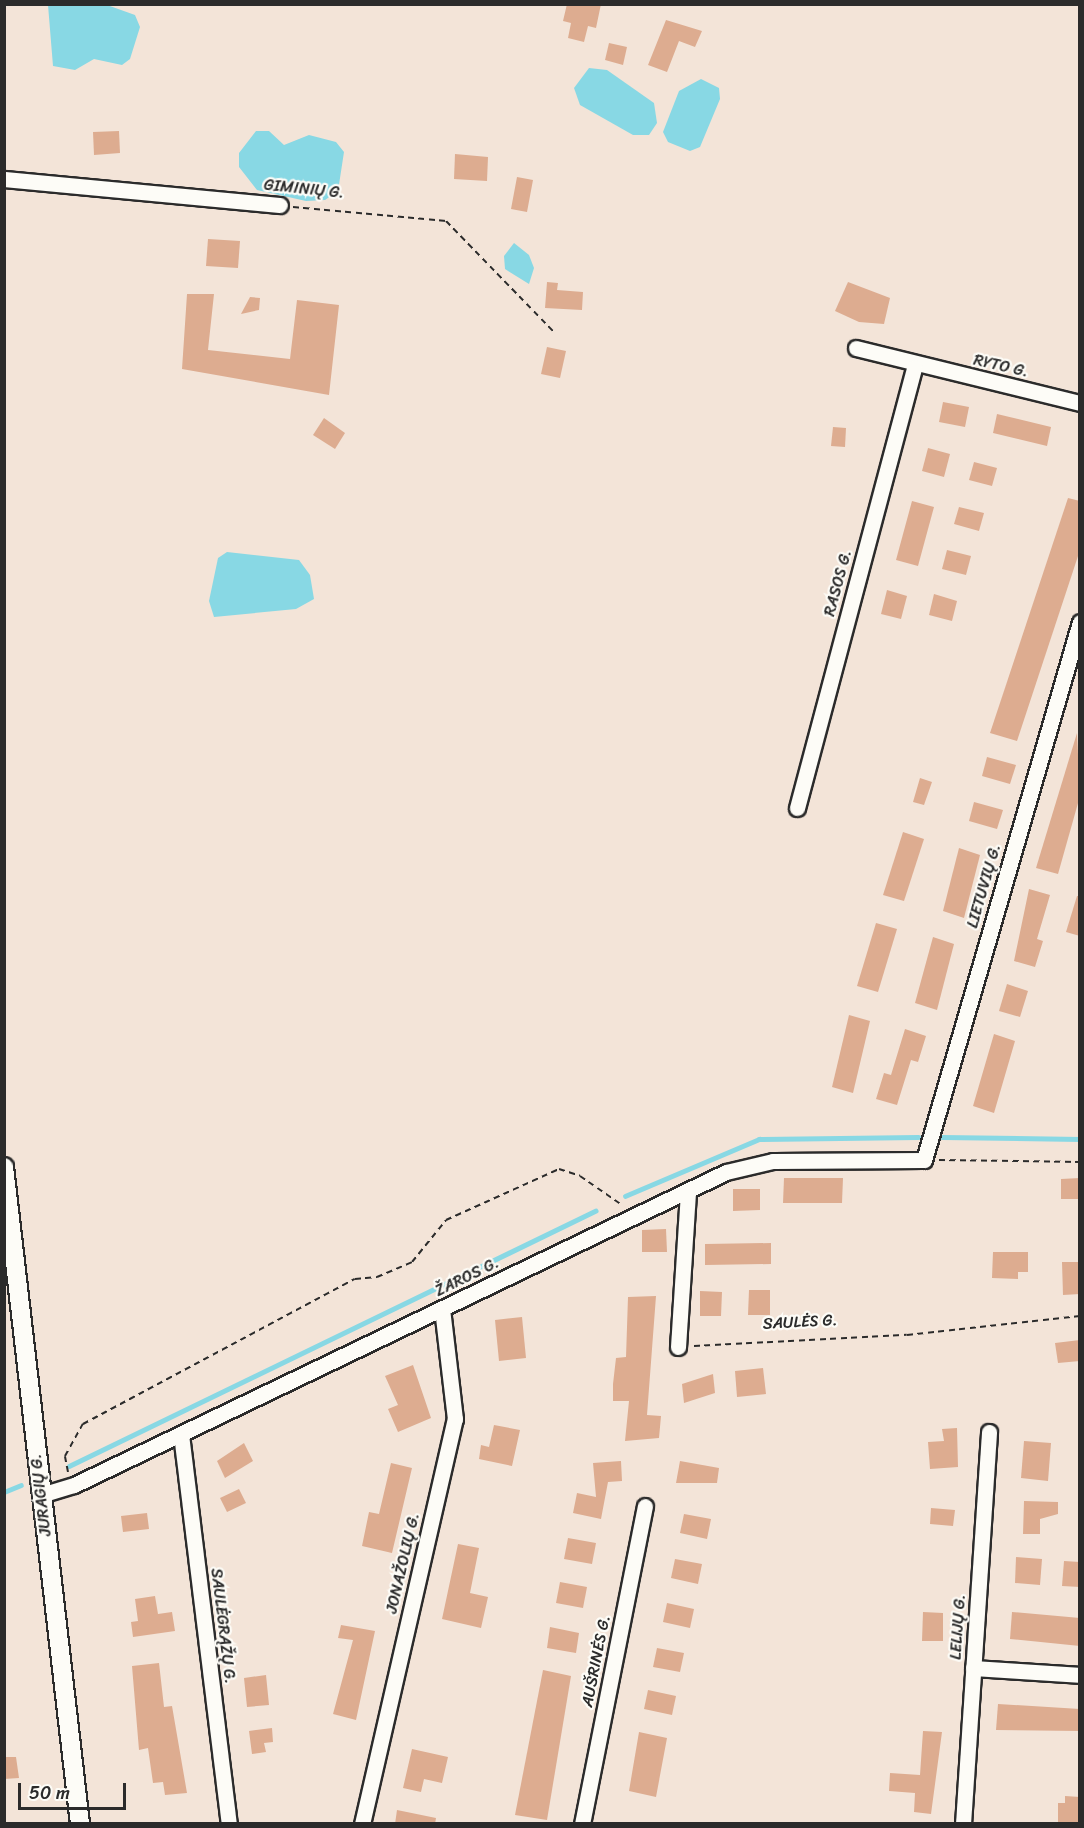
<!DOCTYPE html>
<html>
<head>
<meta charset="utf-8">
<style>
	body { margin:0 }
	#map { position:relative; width:1084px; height:1828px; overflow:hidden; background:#f3e4d8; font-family:Sriracha,sans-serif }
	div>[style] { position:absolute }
	.water>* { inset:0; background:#88d8e4 }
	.stream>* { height:4.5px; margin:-2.25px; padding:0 2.25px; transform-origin:2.25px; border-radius:2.25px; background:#88d8e4 }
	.building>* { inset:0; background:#ddac90 }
	.path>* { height:2px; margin-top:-1px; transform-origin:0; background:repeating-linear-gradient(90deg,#2b2b2b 0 6px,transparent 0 10.5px) }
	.roads { filter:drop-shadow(2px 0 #2b2b2b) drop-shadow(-2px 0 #2b2b2b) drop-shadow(0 2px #2b2b2b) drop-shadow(0 -2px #2b2b2b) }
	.minor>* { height:15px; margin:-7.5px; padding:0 7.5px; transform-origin:7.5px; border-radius:7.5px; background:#fdfcf7 }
	.major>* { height:18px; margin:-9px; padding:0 9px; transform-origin:9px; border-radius:9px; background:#fdfcf7 }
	span { translate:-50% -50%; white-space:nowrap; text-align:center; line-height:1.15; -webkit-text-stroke:4.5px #fdfcf7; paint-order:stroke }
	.street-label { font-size:16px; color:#2b2b2b }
	.frame { position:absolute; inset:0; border:6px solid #2b2b2b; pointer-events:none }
	.scale { position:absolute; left:18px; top:1783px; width:108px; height:27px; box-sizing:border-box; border:3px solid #2b2b2b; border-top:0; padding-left:8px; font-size:18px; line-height:21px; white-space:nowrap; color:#2b2b2b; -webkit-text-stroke:4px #fdfcf7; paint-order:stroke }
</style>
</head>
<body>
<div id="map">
	<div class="water">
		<i style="clip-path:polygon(107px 5px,135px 15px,140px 27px,130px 59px,122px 65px,94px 59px,75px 70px,53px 66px,48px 5px)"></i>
		<i style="clip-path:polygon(589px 68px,607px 70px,654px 103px,657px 123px,649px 135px,633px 135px,580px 105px,574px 88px)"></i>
		<i style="clip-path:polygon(701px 79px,719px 88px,720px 99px,700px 147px,690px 151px,668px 142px,663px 132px,679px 91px)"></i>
		<i style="clip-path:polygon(256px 131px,269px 131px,284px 145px,309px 135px,336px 142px,344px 152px,338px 191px,325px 200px,306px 201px,257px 190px,239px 167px,239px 153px)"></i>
		<i style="clip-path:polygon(514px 243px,529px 255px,534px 268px,529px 284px,505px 269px,504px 256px)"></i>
		<i style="clip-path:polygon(227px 552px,299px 560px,310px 575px,314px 599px,296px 609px,214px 617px,209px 601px,218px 558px)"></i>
	</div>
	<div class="stream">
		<i style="left:942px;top:1137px;width:138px;rotate:0.8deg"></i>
		<i style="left:625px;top:1196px;width:146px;rotate:-23deg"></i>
		<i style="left:759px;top:1139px;width:159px;rotate:-0.7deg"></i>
		<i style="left:69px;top:1466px;width:585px;rotate:-25.86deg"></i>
		<i style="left:4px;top:1492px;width:18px;rotate:-22deg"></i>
	</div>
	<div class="building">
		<i style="clip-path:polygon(567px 4px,601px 4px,596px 28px,588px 26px,584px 42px,568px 38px,571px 23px,563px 21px)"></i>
		<i style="clip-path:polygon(666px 20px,702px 31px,695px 47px,679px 41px,667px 72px,648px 65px)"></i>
		<i style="clip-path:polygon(609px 43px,627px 47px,623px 65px,605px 60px)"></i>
		<i style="clip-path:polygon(119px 131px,120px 153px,94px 155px,93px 132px)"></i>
		<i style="clip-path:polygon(455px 154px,488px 157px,487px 181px,454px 179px)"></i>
		<i style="clip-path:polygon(517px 177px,533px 180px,527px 212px,511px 209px)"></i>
		<i style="clip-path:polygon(208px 239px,240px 241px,238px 268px,206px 266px)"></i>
		<i style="clip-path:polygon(547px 282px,558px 283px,557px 290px,583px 292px,582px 310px,545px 308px)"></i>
		<i style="clip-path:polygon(848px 282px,890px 298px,884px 324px,859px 322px,835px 311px)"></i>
		<i style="clip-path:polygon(187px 294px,214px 294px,208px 350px,290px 359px,297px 300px,339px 305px,329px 395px,182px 369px)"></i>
		<i style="clip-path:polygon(250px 297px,260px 298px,259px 310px,241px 314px)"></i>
		<i style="clip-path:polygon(547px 347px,566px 351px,560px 378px,541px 374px)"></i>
		<i style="clip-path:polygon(943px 402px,969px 407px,965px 427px,939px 422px)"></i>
		<i style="clip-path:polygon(997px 414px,1051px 427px,1047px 446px,993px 433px)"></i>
		<i style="clip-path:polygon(324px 418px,345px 433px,335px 449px,313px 435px)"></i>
		<i style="clip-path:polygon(833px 427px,846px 428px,845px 447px,831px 446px)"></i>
		<i style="clip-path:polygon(928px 448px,950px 454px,944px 477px,922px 471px)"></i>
		<i style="clip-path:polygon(974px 462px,997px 468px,992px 486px,969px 480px)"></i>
		<i style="clip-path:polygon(1068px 498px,1080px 501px,1080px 550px,1017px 741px,990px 733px)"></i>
		<i style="clip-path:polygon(912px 501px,934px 507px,918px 566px,896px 560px)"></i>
		<i style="clip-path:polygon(959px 507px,984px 513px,979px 531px,954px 524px)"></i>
		<i style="clip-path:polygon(947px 550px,971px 556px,966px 575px,942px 569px)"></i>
		<i style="clip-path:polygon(887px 590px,907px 596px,901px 619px,881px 614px)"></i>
		<i style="clip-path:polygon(934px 594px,957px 601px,952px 621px,929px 615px)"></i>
		<i style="clip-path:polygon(1077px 733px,1080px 796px,1058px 874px,1036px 868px)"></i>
		<i style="clip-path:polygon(987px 757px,1016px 765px,1010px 784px,982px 776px)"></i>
		<i style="clip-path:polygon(920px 778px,932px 782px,924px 805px,913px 802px)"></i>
		<i style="clip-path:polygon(974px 802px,1003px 810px,997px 829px,969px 821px)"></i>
		<i style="clip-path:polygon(903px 832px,924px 839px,904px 901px,883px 895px)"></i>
		<i style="clip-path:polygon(959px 848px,980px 855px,964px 918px,943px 911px)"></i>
		<i style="clip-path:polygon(1029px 889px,1050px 895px,1037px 939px,1043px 941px,1035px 967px,1014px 961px)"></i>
		<i style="clip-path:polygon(1077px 896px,1080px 896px,1080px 936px,1066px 932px)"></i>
		<i style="clip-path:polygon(876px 923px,897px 929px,878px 992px,857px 986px)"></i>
		<i style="clip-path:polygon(933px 937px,954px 944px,937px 1010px,915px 1003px)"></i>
		<i style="clip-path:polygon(1007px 984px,1028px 991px,1020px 1017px,999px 1011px)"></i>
		<i style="clip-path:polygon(849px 1015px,870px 1021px,853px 1093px,832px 1087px)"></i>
		<i style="clip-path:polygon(905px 1029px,926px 1036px,918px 1062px,911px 1060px,897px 1105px,876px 1099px,884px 1073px,891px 1075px)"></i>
		<i style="clip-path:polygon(994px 1034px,1015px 1041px,994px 1113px,973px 1106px)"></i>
		<i style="clip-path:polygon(784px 1178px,843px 1178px,842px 1203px,783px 1203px)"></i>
		<i style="clip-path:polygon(1080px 1178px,1080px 1199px,1061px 1199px,1061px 1179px)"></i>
		<i style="clip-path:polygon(733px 1189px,760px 1189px,760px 1210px,733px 1211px)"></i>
		<i style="clip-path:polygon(666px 1229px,667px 1252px,642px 1252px,642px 1230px)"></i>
		<i style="clip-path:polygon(771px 1243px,771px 1264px,705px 1265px,705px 1244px)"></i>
		<i style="clip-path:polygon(993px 1252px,1028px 1252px,1028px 1272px,1018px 1272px,1018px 1279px,992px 1278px)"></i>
		<i style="clip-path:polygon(1062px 1262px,1080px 1262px,1080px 1294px,1063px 1295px)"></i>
		<i style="clip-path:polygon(749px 1290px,770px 1290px,770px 1315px,748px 1315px)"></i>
		<i style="clip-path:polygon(700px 1291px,722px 1292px,721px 1316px,700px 1316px)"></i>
		<i style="clip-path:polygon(656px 1296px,647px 1415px,661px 1416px,659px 1438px,625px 1441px,629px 1401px,613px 1401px,613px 1384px,616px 1358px,626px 1357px,628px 1297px)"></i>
		<i style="clip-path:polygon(522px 1317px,526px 1358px,499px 1361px,495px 1320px)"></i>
		<i style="clip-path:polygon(1080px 1340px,1080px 1361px,1058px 1363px,1055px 1343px)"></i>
		<i style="clip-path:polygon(413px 1365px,431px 1418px,398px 1432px,388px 1409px,398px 1405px,385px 1376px)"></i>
		<i style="clip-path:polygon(763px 1368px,766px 1394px,737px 1397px,735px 1371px)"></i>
		<i style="clip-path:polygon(713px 1374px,715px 1393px,684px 1403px,682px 1384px)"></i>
		<i style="clip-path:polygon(494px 1425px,520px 1430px,512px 1466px,479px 1459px,481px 1445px,489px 1447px)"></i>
		<i style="clip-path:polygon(957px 1428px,958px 1467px,930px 1469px,928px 1442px,944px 1441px,942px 1429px)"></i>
		<i style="clip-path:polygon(1024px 1441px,1051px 1443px,1048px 1481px,1021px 1478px)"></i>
		<i style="clip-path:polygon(244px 1443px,253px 1461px,225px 1478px,217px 1461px)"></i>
		<i style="clip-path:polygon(621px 1461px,622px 1481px,608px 1482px,601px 1519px,573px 1513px,577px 1493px,596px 1497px,593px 1463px)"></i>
		<i style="clip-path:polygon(680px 1461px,719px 1468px,717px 1483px,676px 1483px)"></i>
		<i style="clip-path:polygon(391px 1463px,412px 1468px,392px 1553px,362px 1546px,369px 1512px,379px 1514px)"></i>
		<i style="clip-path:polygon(239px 1489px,246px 1503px,227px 1512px,220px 1498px)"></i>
		<i style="clip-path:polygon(1024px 1501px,1058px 1502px,1058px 1514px,1040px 1519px,1040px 1534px,1023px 1534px)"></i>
		<i style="clip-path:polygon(931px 1508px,955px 1510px,953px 1526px,930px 1524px)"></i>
		<i style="clip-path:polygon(147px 1513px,149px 1529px,123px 1532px,121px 1516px)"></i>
		<i style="clip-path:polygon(684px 1514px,711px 1519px,707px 1539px,680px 1533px)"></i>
		<i style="clip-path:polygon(568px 1538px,596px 1543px,592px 1564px,564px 1559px)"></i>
		<i style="clip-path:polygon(458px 1544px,479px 1548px,470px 1593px,488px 1597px,481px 1628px,442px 1619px)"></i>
		<i style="clip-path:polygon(1016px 1557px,1042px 1559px,1040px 1585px,1015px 1583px)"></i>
		<i style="clip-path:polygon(675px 1559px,702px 1564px,698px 1584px,671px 1578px)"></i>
		<i style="clip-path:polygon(1064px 1561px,1080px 1562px,1080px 1587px,1062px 1586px)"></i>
		<i style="clip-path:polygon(560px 1582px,587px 1587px,583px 1608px,556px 1603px)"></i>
		<i style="clip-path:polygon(155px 1596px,158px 1614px,172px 1612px,175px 1631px,133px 1637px,131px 1622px,138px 1621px,135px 1599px)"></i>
		<i style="clip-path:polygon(667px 1603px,694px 1609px,690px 1628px,663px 1622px)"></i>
		<i style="clip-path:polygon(923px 1612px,943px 1613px,943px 1641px,922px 1641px)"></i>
		<i style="clip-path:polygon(1012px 1612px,1080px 1618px,1080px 1646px,1010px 1639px)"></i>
		<i style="clip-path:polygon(341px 1625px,375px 1631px,356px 1720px,333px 1714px,353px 1640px,338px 1638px)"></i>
		<i style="clip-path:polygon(550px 1627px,579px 1633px,576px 1653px,547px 1648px)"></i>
		<i style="clip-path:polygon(657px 1648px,684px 1653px,680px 1672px,653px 1667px)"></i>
		<i style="clip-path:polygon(159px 1663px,164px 1707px,172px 1706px,187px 1793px,165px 1795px,163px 1782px,153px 1783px,148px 1748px,139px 1750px,132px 1666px)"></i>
		<i style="clip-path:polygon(543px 1670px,571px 1676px,547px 1820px,515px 1815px)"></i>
		<i style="clip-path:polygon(266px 1675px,269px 1705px,247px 1707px,244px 1678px)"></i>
		<i style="clip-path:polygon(648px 1690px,676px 1696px,672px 1715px,644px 1709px)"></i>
		<i style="clip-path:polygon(998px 1704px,1080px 1709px,1080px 1731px,996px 1730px)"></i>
		<i style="clip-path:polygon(272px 1728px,273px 1742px,264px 1743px,266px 1752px,252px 1754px,249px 1731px)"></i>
		<i style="clip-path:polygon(923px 1731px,942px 1732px,931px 1814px,914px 1812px,915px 1793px,889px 1791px,890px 1773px,920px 1775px)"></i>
		<i style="clip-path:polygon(639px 1732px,667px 1738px,656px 1797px,629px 1791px)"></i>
		<i style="clip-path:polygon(412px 1749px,448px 1757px,442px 1783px,424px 1779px,421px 1792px,403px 1788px)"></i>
		<i style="clip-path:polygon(4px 1757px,16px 1757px,19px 1778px,4px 1779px)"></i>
		<i style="clip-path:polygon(1065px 1796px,1080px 1797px,1080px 1824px,1058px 1824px,1058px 1803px,1065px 1803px)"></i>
		<i style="clip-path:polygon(397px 1810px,436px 1818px,435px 1824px,395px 1824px)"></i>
	</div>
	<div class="path">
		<i style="left:293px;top:207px;width:154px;rotate:5.2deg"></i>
		<i style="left:446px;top:221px;width:155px;rotate:45.8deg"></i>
		<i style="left:939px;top:1160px;width:141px;rotate:0.8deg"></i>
		<i style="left:694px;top:1346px;width:213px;rotate:-3deg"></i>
		<i style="left:907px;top:1335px;width:174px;rotate:-6.3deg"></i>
		<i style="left:68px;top:1472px;width:16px;rotate:-101deg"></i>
		<i style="left:65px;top:1456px;width:37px;rotate:-61deg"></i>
		<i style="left:83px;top:1424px;width:308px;rotate:-28.1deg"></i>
		<i style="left:355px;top:1279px;width:22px;rotate:-5deg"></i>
		<i style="left:377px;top:1277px;width:38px;rotate:-23deg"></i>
		<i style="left:412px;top:1262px;width:54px;rotate:-51deg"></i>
		<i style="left:446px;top:1220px;width:124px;rotate:-24.3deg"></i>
		<i style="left:559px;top:1169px;width:22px;rotate:18deg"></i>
		<i style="left:580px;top:1176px;width:51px;rotate:34.6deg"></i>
	</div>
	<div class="roads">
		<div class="minor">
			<i style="left:4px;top:179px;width:277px;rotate:5.4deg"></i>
			<i style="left:856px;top:348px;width:231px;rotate:13.8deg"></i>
			<i style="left:797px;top:808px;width:456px;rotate:-75.1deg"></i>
			<i style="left:678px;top:1347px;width:156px;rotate:-86.3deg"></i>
			<i style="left:181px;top:1434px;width:393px;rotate:83deg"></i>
			<i style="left:41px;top:1495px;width:34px;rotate:-17deg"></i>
			<i style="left:74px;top:1485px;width:723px;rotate:-25.64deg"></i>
			<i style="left:726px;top:1172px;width:48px;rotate:-13.2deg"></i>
			<i style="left:773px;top:1161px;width:151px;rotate:-0.4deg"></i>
			<i style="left:924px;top:1160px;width:560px;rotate:-73.83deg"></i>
			<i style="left:973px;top:1668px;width:107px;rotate:3.7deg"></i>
			<i style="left:362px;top:1824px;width:416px;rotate:-77.1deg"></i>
			<i style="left:455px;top:1419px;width:111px;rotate:-96.7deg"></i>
			<i style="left:582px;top:1824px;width:324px;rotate:-78.8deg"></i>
			<i style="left:963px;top:1824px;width:393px;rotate:-86.2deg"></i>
		</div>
		<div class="major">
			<i style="left:4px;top:1167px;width:661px;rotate:83.4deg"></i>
		</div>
	</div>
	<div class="street-label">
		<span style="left:304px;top:189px;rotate:6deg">GIMINIŲ G.</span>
		<span style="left:1001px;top:366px;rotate:13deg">RYTO G.</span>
		<span style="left:838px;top:583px;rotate:-75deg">RASOS G.</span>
		<span style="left:984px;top:886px;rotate:-74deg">LIETUVIŲ G.</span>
		<span style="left:467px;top:1277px;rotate:-26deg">ŽAROS G.</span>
		<span style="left:800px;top:1322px;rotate:-3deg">SAULĖS G.</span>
		<span style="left:41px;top:1495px;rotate:-97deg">JURAGIŲ G.</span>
		<span style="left:403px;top:1563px;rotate:-77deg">JONAŽOLIŲ G.</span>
		<span style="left:223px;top:1626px;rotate:83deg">SAULĖGRĄŽŲ G.</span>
		<span style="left:958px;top:1627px;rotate:-86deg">LELIJŲ G.</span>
		<span style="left:596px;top:1661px;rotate:-79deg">AUŠRINĖS G.</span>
	</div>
	<div class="frame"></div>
	<div class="scale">50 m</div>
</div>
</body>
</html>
